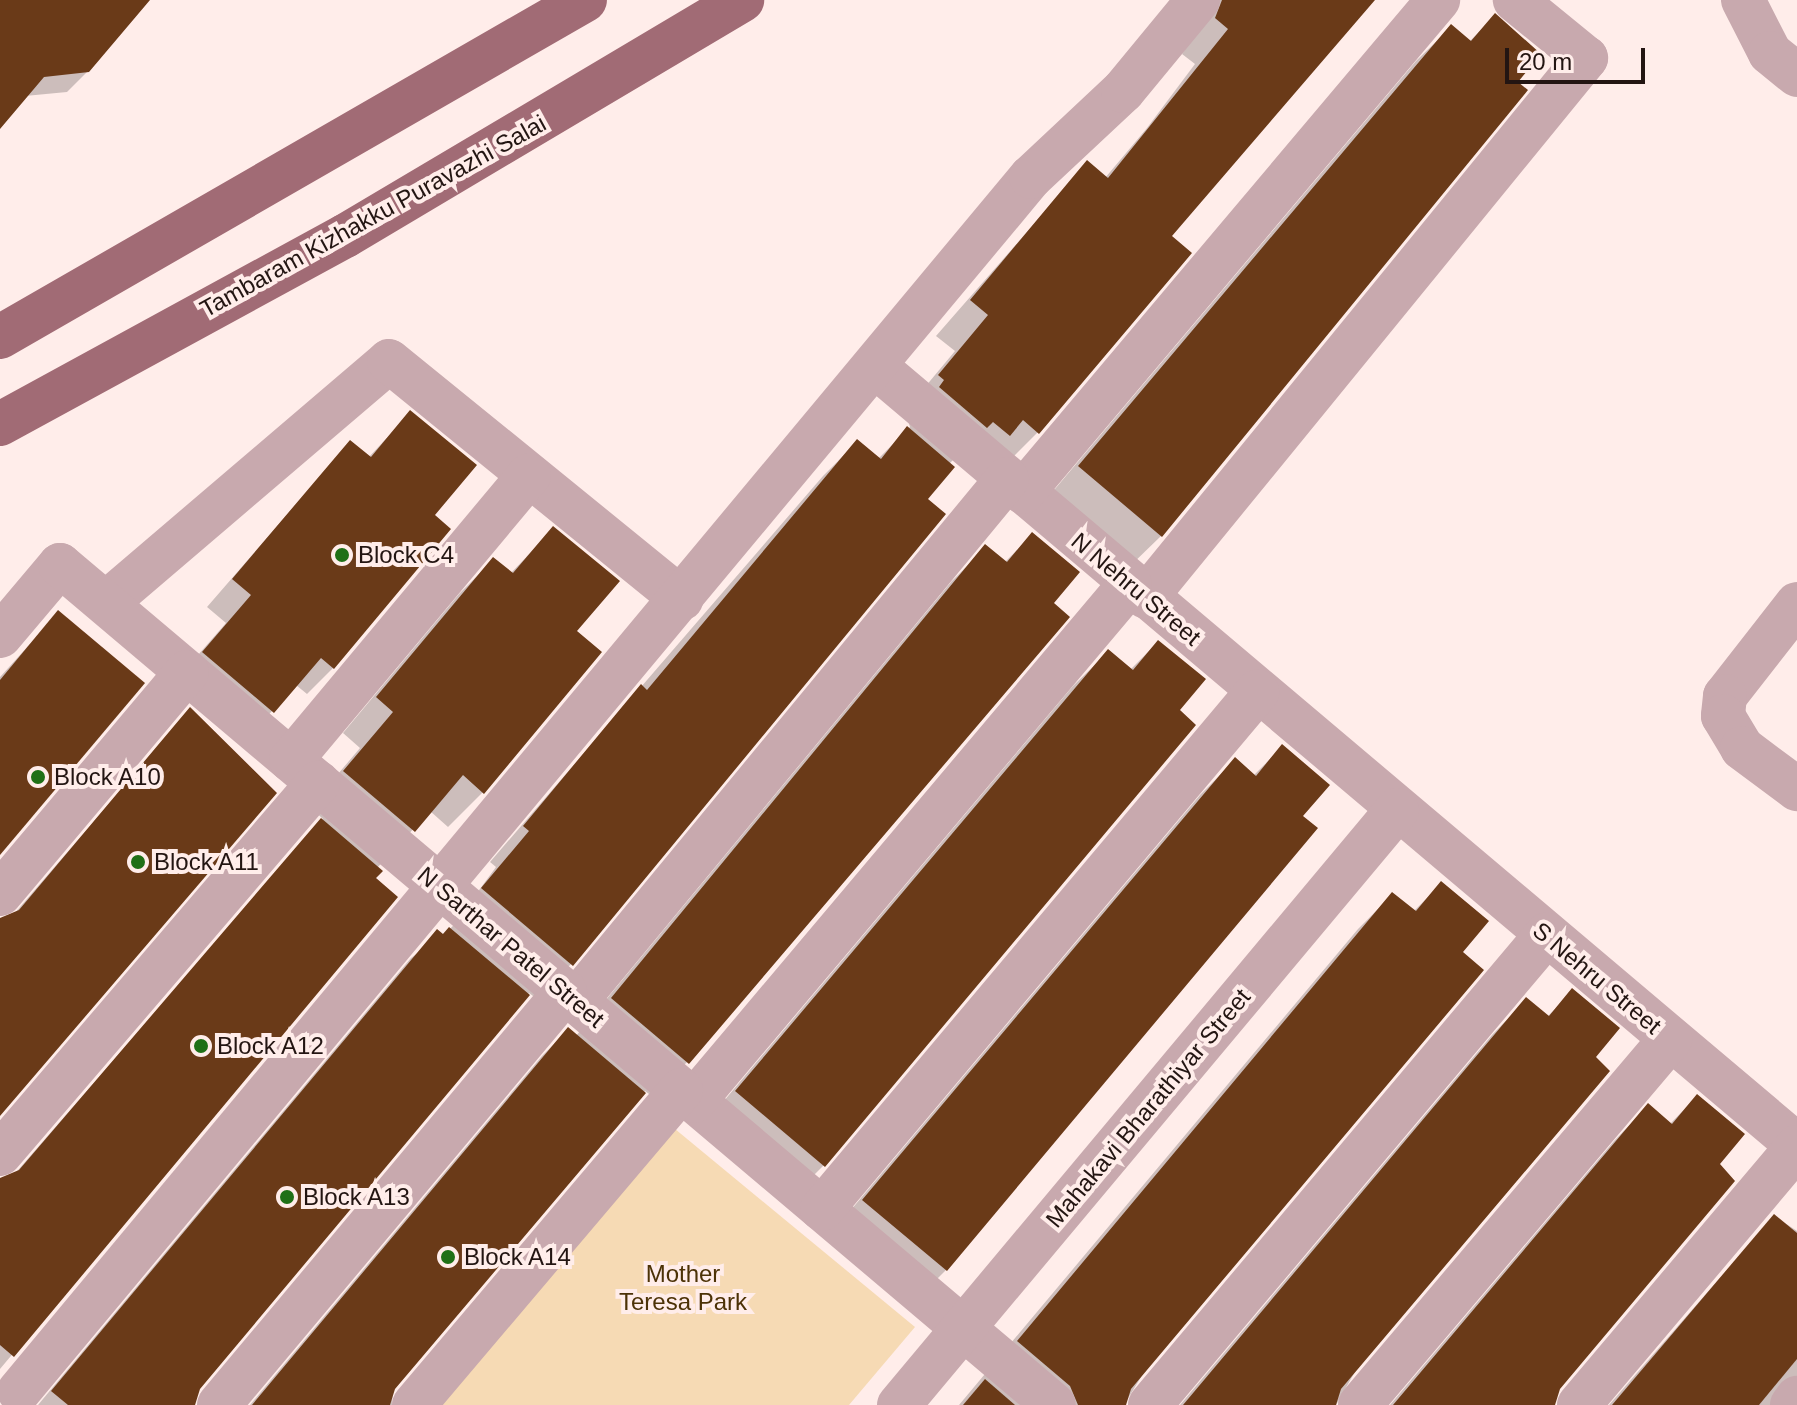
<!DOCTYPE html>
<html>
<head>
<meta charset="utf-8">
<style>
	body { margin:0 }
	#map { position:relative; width:1797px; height:1405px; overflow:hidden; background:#ffedea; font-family:Helvetica,sans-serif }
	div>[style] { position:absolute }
	.green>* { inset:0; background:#f6dab4 }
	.shadow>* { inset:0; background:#0003 }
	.building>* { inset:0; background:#6a3a18 }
	.minor>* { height:44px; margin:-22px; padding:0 22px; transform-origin:22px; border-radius:22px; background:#c8a9ae }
	.major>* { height:44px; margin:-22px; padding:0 22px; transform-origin:22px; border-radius:22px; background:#a16b75 }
	.dots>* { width:22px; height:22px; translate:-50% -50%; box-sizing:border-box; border:4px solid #ffedea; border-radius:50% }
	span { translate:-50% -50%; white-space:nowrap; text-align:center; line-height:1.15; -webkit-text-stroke:8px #ffedea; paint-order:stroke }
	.street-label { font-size:24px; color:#231512 }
	.poi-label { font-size:24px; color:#231512 }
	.left { translate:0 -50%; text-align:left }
	.park-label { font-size:24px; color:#4c3206 }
	.scale { position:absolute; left:1505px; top:48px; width:140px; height:36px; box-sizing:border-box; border:4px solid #231512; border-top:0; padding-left:10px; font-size:24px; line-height:28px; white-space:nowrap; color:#231512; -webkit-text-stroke:6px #ffedea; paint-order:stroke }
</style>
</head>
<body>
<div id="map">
	<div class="green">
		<i style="clip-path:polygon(669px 1124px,915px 1327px,849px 1405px,431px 1405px)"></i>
	</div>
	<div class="shadow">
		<i style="clip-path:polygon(3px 0,125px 0,88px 71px,67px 92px,25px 96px,0 126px)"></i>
		<i style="clip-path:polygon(1217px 0,1367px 0,1169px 236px,1038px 432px,1003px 467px,958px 455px,949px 464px,571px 964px,537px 999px,529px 993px,198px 1388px,195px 1405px,38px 1405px,411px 958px,452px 927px,496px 867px,490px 862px,823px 476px,857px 442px,878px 459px,910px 427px,905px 411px,955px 351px,936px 336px,1088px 162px,1105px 178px,1147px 128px,1195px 64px,1182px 54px)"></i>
		<i style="clip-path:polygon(1495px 16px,1161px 536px,1126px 570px,1044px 502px,1416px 61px,1451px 27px,1469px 42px)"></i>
		<i style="clip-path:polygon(410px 413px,432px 515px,449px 529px,333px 668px,307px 694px,296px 685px,247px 738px,177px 679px,226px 623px,207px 607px,350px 442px,368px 458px)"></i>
		<i style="clip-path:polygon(553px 529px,575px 632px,483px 792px,448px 827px,430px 811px,377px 868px,373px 879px,396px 897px,0 1369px,0 1178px,12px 1177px,323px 819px,310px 807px,360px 748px,343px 733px,459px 594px,493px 560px,510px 574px)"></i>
		<i style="clip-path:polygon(1032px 535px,687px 1062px,653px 1097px,645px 1091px,393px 1388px,392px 1405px,250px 1405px,542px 1056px,568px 1030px,576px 1036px,951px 582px,986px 547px,1004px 563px)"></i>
		<i style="clip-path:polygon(58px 613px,0 852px,0 677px)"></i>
		<i style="clip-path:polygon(1158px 642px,824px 1165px,789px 1200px,702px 1127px,1073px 686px,1108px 652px,1130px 670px)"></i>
		<i style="clip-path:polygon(190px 710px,0 1113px,0 919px,14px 914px)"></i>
		<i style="clip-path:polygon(1282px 747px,946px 1270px,911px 1305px,829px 1236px,1200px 795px,1235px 760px,1253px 776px)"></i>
		<i style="clip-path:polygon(1441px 884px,1124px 1405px,959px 1405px,1358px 929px,1393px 894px,1413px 912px)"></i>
		<i style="clip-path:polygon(1573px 991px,1336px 1405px,1180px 1405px,1492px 1035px,1526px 1000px,1547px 1017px)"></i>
		<i style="clip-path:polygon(1697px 1096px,1717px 1165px,1558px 1388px,1554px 1405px,1390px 1405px,1614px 1141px,1648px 1106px,1670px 1124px)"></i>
		<i style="clip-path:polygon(1774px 1216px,1797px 1231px,1797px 1405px,1609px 1405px)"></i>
	</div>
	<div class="building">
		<i style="clip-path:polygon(0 0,150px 0,89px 72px,44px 77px,0 129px)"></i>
		<i style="clip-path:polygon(1222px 0,1375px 0,1172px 236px,1192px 253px,1039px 434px,1023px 420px,1010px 436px,993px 422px,987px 428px,939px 387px,944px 380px,938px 375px,988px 315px,970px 300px,1087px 160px,1108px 178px,1228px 29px,1215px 18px)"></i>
		<i style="clip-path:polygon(1495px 13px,1541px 54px,1518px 82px,1528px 90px,1162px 537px,1078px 466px,1451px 24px,1471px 41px)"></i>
		<i style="clip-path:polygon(410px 410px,477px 465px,435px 515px,451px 529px,334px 669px,321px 658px,274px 713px,202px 652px,251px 595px,232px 579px,350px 440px,371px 457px)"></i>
		<i style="clip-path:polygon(907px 426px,955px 467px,928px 499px,946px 514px,573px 966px,481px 888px,529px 831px,523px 826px,641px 684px,647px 690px,857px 439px,881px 459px)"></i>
		<i style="clip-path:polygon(553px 526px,620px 581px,577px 631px,602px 652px,484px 794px,463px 775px,415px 832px,343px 771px,393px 712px,376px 697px,493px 557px,513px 573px)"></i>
		<i style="clip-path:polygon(1032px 532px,1080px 572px,1054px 603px,1070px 617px,689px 1064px,611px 998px,985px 544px,1007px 562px)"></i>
		<i style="clip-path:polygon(58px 610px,145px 683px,0 855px,0 680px)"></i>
		<i style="clip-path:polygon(1158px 640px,1206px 679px,1180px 710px,1196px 725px,825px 1167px,735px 1091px,1108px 649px,1133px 670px)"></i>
		<i style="clip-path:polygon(190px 707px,277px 793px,0 1116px,0 918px,19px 910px)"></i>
		<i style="clip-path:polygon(1282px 744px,1330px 785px,1303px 816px,1318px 828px,947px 1271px,862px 1200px,1235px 757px,1256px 776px)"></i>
		<i style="clip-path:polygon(321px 818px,383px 871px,376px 878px,398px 897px,14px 1357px,0 1345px,0 1178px,19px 1170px)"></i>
		<i style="clip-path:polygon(1441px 881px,1489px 921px,1463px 952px,1484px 970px,1131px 1389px,1126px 1405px,1078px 1405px,1070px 1386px,1017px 1341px,1392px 892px,1416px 911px)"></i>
		<i style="clip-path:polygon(449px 927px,530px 995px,200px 1389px,195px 1405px,68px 1405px,51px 1391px,437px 929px,443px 934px)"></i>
		<i style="clip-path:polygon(1572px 988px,1620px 1028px,1596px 1057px,1610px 1071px,1341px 1389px,1336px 1405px,1183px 1405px,1526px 997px,1549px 1016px)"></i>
		<i style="clip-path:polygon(568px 1027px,646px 1093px,395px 1389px,390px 1405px,252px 1405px)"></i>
		<i style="clip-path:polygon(1697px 1094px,1745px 1134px,1720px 1164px,1735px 1181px,1560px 1389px,1555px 1405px,1393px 1405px,1648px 1103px,1672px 1124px)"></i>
		<i style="clip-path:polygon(1774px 1214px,1797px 1233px,1797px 1359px,1759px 1405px,1612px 1405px)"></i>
		<i style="clip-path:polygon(985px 1379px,1015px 1405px,963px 1405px)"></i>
	</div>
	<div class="minor">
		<i style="left:1743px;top:0;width:59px;rotate:63deg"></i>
		<i style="left:1770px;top:53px;width:35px;rotate:39deg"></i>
		<i style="left:876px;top:367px;width:1206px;rotate:40.19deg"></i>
		<i style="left:1023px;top:492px;width:644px;rotate:-49.85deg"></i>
		<i style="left:1146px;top:597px;width:696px;rotate:-50.77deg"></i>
		<i style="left:1586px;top:58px;width:92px;rotate:-140.8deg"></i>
		<i style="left:106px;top:603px;width:372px;rotate:-40.5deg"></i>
		<i style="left:389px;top:361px;width:377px;rotate:39.1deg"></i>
		<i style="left:1797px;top:604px;width:117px;rotate:128deg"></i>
		<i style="left:1725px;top:696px;width:20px;rotate:96deg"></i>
		<i style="left:1723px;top:716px;width:37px;rotate:59deg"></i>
		<i style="left:1742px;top:748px;width:69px;rotate:36.7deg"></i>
		<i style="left:0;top:636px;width:93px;rotate:-49.8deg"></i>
		<i style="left:60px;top:565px;width:1301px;rotate:40.2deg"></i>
		<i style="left:291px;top:760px;width:371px;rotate:-50.1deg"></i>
		<i style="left:0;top:894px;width:290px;rotate:-49.9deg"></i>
		<i style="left:576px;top:1001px;width:677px;rotate:-50.45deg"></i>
		<i style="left:694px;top:1101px;width:676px;rotate:-49.86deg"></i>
		<i style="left:0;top:1154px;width:489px;rotate:-49.4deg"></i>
		<i style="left:822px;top:1209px;width:676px;rotate:-49.92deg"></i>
		<i style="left:19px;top:1391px;width:1580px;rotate:-50.19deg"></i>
		<i style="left:1031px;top:177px;width:126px;rotate:-43.1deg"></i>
		<i style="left:1123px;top:91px;width:118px;rotate:-50.5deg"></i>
		<i style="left:219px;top:1405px;width:539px;rotate:-50.04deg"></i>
		<i style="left:414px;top:1405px;width:413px;rotate:-49.7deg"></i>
		<i style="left:899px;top:1405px;width:776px;rotate:-50.07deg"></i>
		<i style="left:1150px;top:1405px;width:615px;rotate:-49.88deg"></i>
		<i style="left:1360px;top:1405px;width:480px;rotate:-49.7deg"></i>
		<i style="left:1579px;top:1405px;width:338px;rotate:-49.8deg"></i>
		<i style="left:1792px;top:1405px;width:9px;rotate:-54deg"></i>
	</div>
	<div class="major">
		<i style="left:0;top:337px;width:675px;rotate:-29.94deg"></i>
		<i style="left:0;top:424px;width:393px;rotate:-28.6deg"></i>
		<i style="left:345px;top:236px;width:462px;rotate:-30.7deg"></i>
	</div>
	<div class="dots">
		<i style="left:342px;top:555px;background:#1f7017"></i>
		<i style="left:38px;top:777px;background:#1f7017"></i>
		<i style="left:138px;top:862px;background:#1f7017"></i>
		<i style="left:201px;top:1046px;background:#1f7017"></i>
		<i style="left:287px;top:1197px;background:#1f7017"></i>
		<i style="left:448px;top:1257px;background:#1f7017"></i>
	</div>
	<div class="street-label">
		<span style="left:373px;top:216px;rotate:-29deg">Tambaram Kizhakku Puravazhi Salai</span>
		<span style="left:1136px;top:589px;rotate:40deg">N Nehru Street</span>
		<span style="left:511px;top:947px;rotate:40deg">N Sarthar Patel Street</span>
		<span style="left:1597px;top:978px;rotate:40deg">S Nehru Street</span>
		<span style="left:1148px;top:1108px;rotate:-50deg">Mahakavi Bharathiyar Street</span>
	</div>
	<div class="poi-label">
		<span class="left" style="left:358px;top:555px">Block C4</span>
		<span class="left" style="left:54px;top:777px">Block A10</span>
		<span class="left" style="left:154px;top:862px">Block A11</span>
		<span class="left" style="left:217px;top:1046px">Block A12</span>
		<span class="left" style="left:303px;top:1197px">Block A13</span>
		<span class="left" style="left:464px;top:1257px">Block A14</span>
	</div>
	<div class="park-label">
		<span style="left:683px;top:1288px">Mother<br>Teresa Park</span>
	</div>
	<div class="scale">20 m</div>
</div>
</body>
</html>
